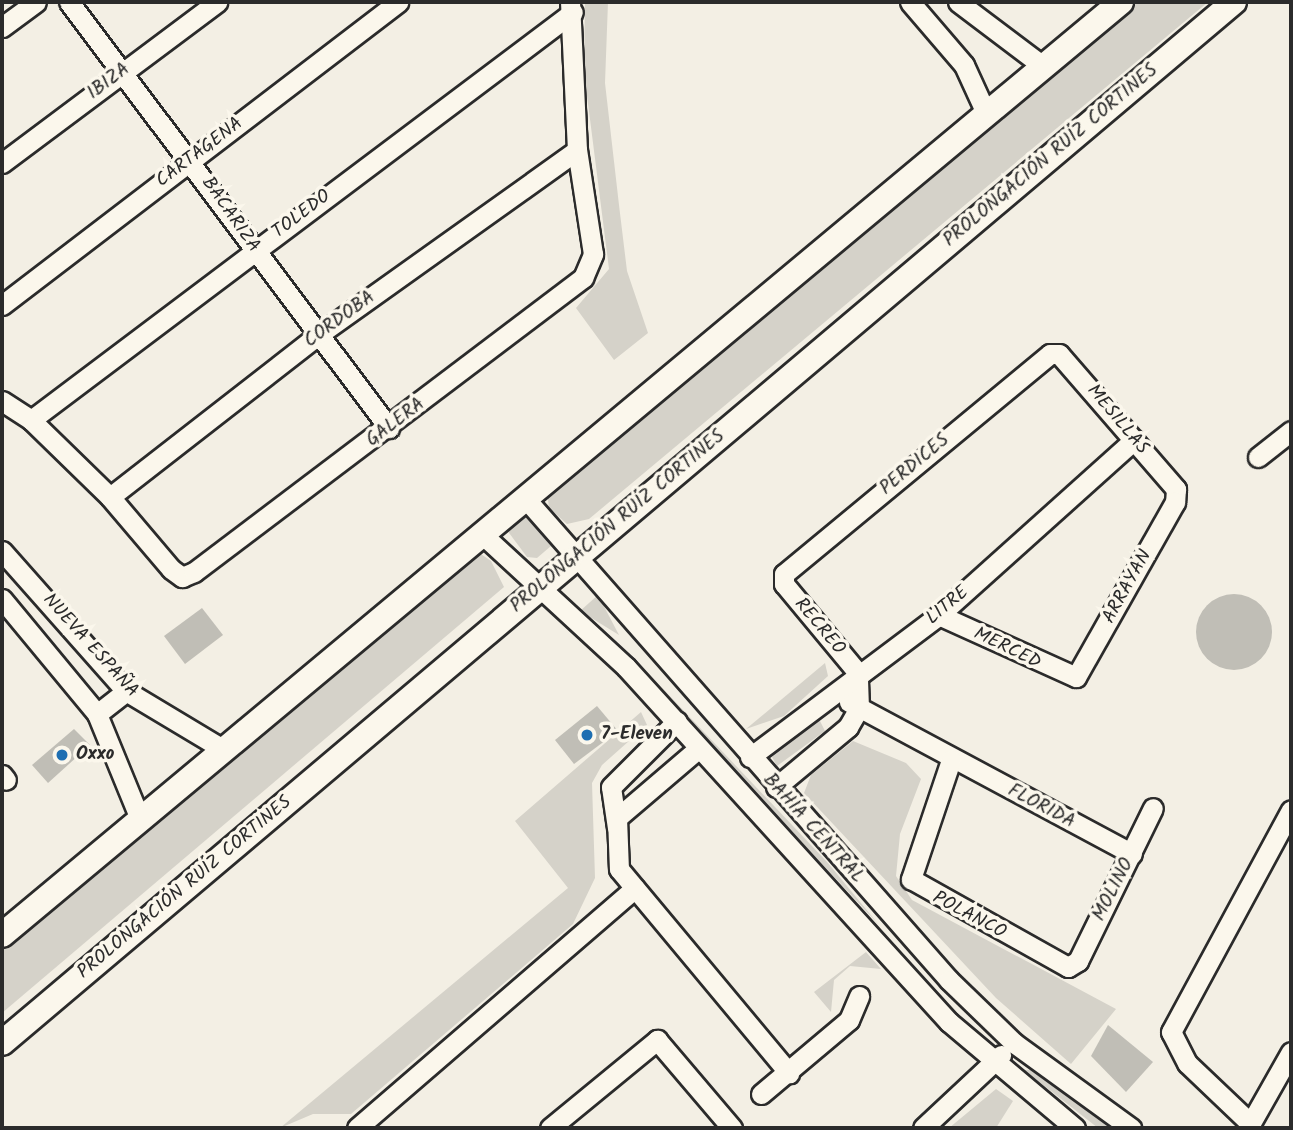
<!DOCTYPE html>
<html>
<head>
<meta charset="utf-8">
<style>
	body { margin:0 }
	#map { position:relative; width:1293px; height:1130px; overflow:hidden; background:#f3efe4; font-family:Kalam,sans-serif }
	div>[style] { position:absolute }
	.green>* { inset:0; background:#d5d2c9 }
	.building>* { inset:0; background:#c0beb6 }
	.round { border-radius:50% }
	.roads { filter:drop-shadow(2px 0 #2b2b2b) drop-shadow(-2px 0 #2b2b2b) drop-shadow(0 2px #2b2b2b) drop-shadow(0 -2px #2b2b2b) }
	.minor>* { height:19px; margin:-9.5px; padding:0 9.5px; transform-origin:9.5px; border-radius:9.5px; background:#fbf7ec }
	.major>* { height:24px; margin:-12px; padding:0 12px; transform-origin:12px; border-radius:12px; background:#fbf7ec }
	.dots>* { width:19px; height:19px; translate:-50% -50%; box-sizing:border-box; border:4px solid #fbf7ec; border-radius:50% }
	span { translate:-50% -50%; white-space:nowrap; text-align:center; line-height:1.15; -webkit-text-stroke:7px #fbf7ec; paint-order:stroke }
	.street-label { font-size:19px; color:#2b2b2b }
	.poi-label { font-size:19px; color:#2b2b2b; font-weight:700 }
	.left { translate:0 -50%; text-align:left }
	.frame { position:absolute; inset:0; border:4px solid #2b2b2b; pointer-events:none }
</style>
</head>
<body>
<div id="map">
	<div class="green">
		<i style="clip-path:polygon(585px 2px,608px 2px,605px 83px,619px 205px,627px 271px,648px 333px,614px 360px,576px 308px,609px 269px,584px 72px)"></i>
		<i style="clip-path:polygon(1133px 2px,1208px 2px,589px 519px,567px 524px,549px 508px,547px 491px)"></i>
		<i style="clip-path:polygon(528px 511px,551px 546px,537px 558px,527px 557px,504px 526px)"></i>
		<i style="clip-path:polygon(478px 552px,491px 561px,504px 587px,2px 1013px,2px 947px)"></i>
		<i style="clip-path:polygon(598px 595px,619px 635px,580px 611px)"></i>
		<i style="clip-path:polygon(825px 663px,828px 676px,784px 716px,746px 729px)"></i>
		<i style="clip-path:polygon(648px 673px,828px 863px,879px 925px,716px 750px)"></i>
		<i style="clip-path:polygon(641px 712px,647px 725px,602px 765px,592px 783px,595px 878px,573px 924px,351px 1114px,313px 1114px,280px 1128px,568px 888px,515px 821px)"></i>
		<i style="clip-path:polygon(819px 719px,825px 731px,777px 766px,772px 757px)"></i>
		<i style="clip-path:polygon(853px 741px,906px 763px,921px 779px,900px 834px,896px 876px,912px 900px,1116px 1009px,1071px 1064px,996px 998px,804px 793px,811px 775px)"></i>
		<i style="clip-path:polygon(866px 952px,881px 969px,850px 966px,834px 980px,831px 1012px,814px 992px)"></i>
		<i style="clip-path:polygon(1024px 1070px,1031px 1070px,1112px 1128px,1098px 1128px)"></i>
		<i style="clip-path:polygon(996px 1089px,1013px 1101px,996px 1128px,949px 1128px)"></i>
	</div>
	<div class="building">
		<i class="round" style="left:1196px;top:594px;width:76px;height:76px"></i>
		<i style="clip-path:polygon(202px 608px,223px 635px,185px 664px,164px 636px)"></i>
		<i style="clip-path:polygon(597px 706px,618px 731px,574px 764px,555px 740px)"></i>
		<i style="clip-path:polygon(74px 729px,90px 745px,48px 783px,32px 765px)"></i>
		<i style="clip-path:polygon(1108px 1025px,1153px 1062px,1126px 1092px,1091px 1056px)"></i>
	</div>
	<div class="roads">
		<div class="minor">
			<i style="left:69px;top:2px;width:533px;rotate:53.09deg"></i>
			<i style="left:910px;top:2px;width:83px;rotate:49.4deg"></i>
			<i style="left:964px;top:65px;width:53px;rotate:65.4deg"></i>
			<i style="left:958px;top:2px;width:106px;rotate:37deg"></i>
			<i style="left:2px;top:27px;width:42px;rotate:-36.3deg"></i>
			<i style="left:2px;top:163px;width:269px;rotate:-36.8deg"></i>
			<i style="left:2px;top:305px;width:499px;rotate:-37.4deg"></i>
			<i style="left:2px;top:401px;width:35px;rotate:33deg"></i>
			<i style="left:31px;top:420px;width:110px;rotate:44.3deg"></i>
			<i style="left:110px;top:497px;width:94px;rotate:49.7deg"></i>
			<i style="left:171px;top:569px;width:14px;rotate:36deg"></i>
			<i style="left:182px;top:577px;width:13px;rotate:-23deg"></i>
			<i style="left:194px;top:572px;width:488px;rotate:-37.1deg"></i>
			<i style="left:583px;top:278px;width:26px;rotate:-67deg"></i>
			<i style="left:593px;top:254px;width:105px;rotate:-98.7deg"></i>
			<i style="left:577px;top:150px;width:148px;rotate:-92.7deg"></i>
			<i style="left:31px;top:420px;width:678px;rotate:-36.97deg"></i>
			<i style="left:1258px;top:457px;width:42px;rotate:-38.2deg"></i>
			<i style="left:110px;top:497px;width:264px;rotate:-37.9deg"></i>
			<i style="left:318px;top:335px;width:318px;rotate:-35.5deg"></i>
			<i style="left:525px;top:498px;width:642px;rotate:48.66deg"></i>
			<i style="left:949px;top:980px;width:91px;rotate:44.1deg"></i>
			<i style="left:1014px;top:1043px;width:145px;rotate:36deg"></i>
			<i style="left:483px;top:535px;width:195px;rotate:42.7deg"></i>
			<i style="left:626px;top:667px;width:480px;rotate:47.7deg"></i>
			<i style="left:949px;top:1022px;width:165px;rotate:40.1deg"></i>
			<i style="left:2px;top:551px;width:187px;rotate:48.5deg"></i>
			<i style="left:126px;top:691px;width:114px;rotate:31deg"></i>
			<i style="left:2px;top:599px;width:149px;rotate:50.4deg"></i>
			<i style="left:97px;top:714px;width:113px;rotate:67.7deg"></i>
			<i style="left:849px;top:702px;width:321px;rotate:28.2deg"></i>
			<i style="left:859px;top:708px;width:35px;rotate:-92deg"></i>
			<i style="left:858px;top:673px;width:116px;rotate:-129.7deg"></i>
			<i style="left:784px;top:584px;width:10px;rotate:-90deg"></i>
			<i style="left:784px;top:574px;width:345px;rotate:-39.6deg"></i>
			<i style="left:1050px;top:354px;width:9px"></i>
			<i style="left:1059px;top:354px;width:179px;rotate:49.1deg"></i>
			<i style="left:1176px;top:489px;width:13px;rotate:94deg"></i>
			<i style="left:1175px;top:502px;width:201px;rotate:119.5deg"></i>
			<i style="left:1076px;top:677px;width:150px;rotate:-155.7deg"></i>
			<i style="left:97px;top:714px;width:37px;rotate:-38deg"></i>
			<i style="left:699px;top:748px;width:108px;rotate:139.5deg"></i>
			<i style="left:617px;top:818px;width:51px;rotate:87.8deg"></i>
			<i style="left:619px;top:869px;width:266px;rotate:50.2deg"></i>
			<i style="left:750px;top:757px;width:236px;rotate:-36.9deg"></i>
			<i style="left:939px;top:615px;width:262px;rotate:-41.9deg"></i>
			<i style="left:951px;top:760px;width:126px;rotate:108.6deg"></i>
			<i style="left:911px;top:879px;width:180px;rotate:29.3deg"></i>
			<i style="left:1068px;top:967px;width:12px;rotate:-31deg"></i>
			<i style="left:1078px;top:961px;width:170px;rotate:-63.9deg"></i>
			<i style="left:2px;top:775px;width:6px;rotate:51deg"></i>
			<i style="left:776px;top:787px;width:94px;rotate:-39.8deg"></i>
			<i style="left:848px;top:727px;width:22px;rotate:-60deg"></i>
			<i style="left:617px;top:828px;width:41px;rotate:-98.3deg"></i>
			<i style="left:611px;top:787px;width:93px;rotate:-45deg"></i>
			<i style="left:761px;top:1094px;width:115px;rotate:-40.1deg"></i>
			<i style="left:849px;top:1020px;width:26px;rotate:-67deg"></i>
			<i style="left:1251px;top:1124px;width:88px;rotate:-136.4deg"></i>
			<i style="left:1187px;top:1063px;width:35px;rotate:-117deg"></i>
			<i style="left:1171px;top:1032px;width:252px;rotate:-61.6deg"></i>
			<i style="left:357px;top:1128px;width:367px;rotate:-40.8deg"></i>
			<i style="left:550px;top:1128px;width:139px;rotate:-39.4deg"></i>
			<i style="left:657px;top:1040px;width:116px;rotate:49.6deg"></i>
			<i style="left:923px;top:1128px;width:107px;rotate:-43.1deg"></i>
			<i style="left:1248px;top:1128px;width:87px;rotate:-60.5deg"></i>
		</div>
		<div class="major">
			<i style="left:2px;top:935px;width:1457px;rotate:-39.82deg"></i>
			<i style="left:2px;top:1043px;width:1613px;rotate:-40.2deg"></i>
		</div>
	</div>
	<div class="dots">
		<i style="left:587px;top:735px;background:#1f6fb2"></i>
		<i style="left:62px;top:755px;background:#1f6fb2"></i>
	</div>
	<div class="street-label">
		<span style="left:109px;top:82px;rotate:-37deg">IBIZA</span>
		<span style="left:200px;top:153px;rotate:-37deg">CARTAGENA</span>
		<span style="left:1051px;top:156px;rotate:-40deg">PROLONGACIÓN RUÍZ CORTINES</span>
		<span style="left:230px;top:215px;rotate:55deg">BACARIZA</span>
		<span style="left:302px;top:215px;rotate:-37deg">TOLEDO</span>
		<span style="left:340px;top:320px;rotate:-36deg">CORDOBA</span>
		<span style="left:1117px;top:420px;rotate:50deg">MESILLAS</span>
		<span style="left:396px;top:423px;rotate:-37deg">GALERA</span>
		<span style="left:915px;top:465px;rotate:-40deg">PERDICES</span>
		<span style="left:618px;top:522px;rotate:-40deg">PROLONGACIÓN RUÍZ CORTINES</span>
		<span style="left:1128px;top:587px;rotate:-61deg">ARRAYAN</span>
		<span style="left:948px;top:606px;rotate:-40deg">LITRE</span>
		<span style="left:819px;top:627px;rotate:50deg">RECREO</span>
		<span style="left:90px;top:646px;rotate:48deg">NUEVA ESPAÑA</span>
		<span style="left:1007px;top:649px;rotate:26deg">MERCED</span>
		<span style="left:1041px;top:807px;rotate:28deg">FLORIDA</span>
		<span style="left:813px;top:829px;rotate:48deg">BAHÍA CENTRAL</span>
		<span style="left:185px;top:888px;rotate:-40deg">PROLONGACIÓN RUÍZ CORTINES</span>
		<span style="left:1114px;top:890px;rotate:-63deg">MOLINO</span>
		<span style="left:969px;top:916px;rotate:28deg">POLANCO</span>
	</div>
	<div class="poi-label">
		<span class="left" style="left:601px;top:735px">7-Eleven</span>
		<span class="left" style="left:76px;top:755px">Oxxo</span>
	</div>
	<div class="frame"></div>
</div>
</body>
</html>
